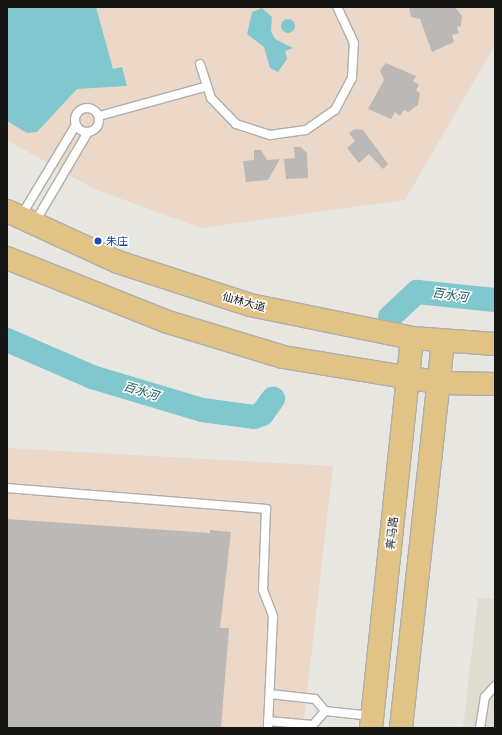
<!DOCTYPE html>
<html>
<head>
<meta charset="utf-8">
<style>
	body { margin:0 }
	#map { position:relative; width:502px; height:735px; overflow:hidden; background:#e8e6e1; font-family:Helvetica,"Noto Sans SC",sans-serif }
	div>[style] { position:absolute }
	.built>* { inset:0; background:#e0dcd0 }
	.industrial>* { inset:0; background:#ecd8c9 }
	.water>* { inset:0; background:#80c8cd }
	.round { border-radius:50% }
	.river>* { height:24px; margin:-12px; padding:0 12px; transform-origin:12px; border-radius:12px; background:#80c8cd }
	.building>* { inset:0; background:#bcb8b5 }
	.roads { filter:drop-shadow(1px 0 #b0aeaa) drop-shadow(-1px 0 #b0aeaa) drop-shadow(0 1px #b0aeaa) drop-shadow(0 -1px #b0aeaa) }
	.lane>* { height:8px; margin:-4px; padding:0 4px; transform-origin:4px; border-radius:4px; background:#fff }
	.lane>.ring { margin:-4px; padding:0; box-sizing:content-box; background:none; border:8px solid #fff; border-radius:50% }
	.primary>* { height:22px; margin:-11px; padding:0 11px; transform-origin:11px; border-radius:11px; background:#e0c385 }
	.dots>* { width:11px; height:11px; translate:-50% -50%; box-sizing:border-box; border:2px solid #fff; border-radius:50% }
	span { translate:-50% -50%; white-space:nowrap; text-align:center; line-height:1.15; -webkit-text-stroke:3px #fff; paint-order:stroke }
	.transit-label { font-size:11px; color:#164399 }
	.left { translate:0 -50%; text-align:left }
	.street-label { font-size:11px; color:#151513 }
	.water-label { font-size:12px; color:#19575a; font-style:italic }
	.frame { position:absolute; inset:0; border:8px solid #151513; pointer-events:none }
</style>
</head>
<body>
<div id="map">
	<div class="built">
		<i style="clip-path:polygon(478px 598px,495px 599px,495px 728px,463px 728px)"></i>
	</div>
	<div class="industrial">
		<i style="clip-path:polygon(7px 7px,495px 7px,495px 45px,405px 200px,201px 228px,94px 189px,7px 140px)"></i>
		<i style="clip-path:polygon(7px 448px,333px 466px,303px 728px,7px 728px)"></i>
	</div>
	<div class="water">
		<i style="clip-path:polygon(7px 7px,96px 7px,113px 69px,122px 67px,127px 86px,77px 89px,37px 132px,27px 133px,7px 121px)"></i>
		<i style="clip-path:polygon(262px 8px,272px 17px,271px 31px,275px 39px,293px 48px,285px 51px,287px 59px,278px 72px,270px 68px,264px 47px,247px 34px,252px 12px)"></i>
		<i class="round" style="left:281px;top:19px;width:14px;height:14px"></i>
	</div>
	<div class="river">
		<i style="left:390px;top:317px;width:37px;rotate:-43deg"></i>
		<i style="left:417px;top:292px;width:78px;rotate:5.9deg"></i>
		<i style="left:7px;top:340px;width:93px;rotate:23.5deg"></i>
		<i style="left:92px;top:377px;width:115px;rotate:16.7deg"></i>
		<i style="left:202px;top:410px;width:52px;rotate:7.7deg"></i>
		<i style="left:254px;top:417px;width:9px;rotate:-21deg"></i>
		<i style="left:262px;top:414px;width:19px;rotate:-54deg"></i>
	</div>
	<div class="building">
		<i style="clip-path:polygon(409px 7px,455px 7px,462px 16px,461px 26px,457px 27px,459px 33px,452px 35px,454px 42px,432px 52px,420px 19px,411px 17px)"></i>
		<i style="clip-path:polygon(386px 63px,416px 76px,413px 81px,419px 85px,416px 90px,420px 93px,418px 105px,408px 112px,404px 110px,400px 116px,395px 112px,391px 119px,368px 109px,384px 80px,380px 70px)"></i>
		<i style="clip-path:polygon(355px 129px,363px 130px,388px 164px,383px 169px,369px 154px,359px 163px,347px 148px,355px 141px,349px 133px)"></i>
		<i style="clip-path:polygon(294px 147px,301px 147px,307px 153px,308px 178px,286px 179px,284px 159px,295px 158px)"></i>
		<i style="clip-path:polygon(254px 150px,261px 150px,267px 160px,280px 159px,268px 180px,246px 182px,243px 161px,254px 160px)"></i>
		<i style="clip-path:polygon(7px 519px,210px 533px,210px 530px,231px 532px,220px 628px,229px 628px,221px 728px,7px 728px)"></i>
	</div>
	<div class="roads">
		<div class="lane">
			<i style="left:200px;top:64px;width:36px;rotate:72deg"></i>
			<i style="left:211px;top:98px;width:36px;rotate:46deg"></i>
			<i style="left:236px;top:124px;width:36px;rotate:18deg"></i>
			<i style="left:270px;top:135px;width:36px;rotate:-8deg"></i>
			<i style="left:306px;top:130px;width:35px;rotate:-35deg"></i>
			<i style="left:335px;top:110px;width:36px;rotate:-62deg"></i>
			<i style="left:352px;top:78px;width:35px;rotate:-87deg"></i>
			<i style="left:354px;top:43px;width:40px;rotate:-115deg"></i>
			<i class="ring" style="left:75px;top:108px;width:16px;height:16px"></i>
			<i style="left:99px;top:116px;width:110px;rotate:-15.3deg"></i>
			<i style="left:21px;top:216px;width:106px;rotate:-58.9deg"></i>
			<i style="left:35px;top:222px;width:104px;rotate:-59.5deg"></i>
			<i style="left:7px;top:488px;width:260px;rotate:4.6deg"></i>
			<i style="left:266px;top:509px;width:81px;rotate:92.1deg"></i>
			<i style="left:263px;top:590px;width:28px;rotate:69deg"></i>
			<i style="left:273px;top:616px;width:112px;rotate:92.6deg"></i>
			<i style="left:270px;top:694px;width:45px;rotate:6.3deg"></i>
			<i style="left:315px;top:699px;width:16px;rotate:50deg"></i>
			<i style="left:325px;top:711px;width:47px;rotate:6.1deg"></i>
			<i style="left:268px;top:721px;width:45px;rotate:5.1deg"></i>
			<i style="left:313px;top:725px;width:18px;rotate:-49deg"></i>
			<i style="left:480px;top:728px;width:31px;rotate:-81deg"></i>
			<i style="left:485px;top:697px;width:15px;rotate:-48deg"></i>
		</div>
		<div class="primary">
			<i style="left:7px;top:211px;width:122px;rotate:24.7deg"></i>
			<i style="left:118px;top:262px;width:139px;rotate:18deg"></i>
			<i style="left:250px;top:305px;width:165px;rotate:11.5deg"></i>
			<i style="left:412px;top:338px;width:83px;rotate:4.1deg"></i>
			<i style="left:7px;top:258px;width:173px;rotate:21.7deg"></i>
			<i style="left:168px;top:322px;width:120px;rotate:16.9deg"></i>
			<i style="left:283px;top:357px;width:160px;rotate:9.3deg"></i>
			<i style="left:441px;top:383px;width:54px;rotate:1.1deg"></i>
			<i style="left:371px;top:728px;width:392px;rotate:-84deg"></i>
			<i style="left:401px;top:728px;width:388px;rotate:-83.8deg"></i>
		</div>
	</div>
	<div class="dots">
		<i style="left:98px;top:241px;background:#1a4fb4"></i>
	</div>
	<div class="transit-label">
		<span class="left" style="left:106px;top:241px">朱庄</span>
	</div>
	<div class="street-label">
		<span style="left:244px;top:302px;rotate:15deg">仙林大道</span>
		<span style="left:392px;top:533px;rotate:-84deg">奔马路</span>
	</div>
	<div class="water-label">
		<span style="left:450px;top:296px;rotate:8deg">百水河</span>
		<span style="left:141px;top:392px;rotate:17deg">百水河</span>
	</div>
	<div class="frame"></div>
</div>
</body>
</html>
